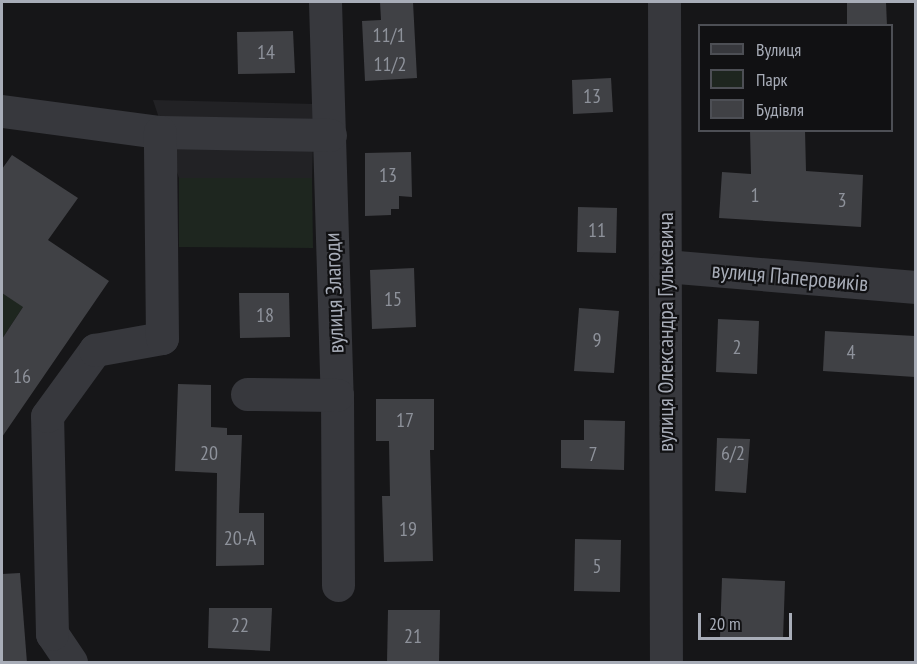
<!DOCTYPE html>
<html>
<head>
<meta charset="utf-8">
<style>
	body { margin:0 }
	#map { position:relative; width:917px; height:664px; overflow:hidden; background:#161618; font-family:"PT Sans Narrow",sans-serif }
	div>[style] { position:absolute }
	.built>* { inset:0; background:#222225 }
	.green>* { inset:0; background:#1e261f }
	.building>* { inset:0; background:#404145 }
	.minor>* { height:33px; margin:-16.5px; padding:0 16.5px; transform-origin:16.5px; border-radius:16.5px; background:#37383d }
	span { translate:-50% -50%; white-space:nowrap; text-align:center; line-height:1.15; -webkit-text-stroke:4.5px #111113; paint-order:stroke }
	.number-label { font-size:20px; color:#8e929b }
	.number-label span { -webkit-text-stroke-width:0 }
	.street-label { font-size:22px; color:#a8adb8 }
	.frame { position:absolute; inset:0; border:3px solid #a8adb8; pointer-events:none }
	.legend { position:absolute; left:698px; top:24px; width:195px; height:108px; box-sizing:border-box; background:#111113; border:2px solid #4d4f55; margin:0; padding:8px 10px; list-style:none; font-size:18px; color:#a8adb8 }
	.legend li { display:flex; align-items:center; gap:12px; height:30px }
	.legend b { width:30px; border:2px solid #4d4f55 }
	.scale { position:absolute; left:698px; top:613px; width:94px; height:27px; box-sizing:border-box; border:3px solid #a8adb8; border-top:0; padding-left:8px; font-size:18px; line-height:21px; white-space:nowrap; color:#a8adb8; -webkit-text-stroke:4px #111113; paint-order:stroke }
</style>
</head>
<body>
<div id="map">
	<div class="built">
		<i style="clip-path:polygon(153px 100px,314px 104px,312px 178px,179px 178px)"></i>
	</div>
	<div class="green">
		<i style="clip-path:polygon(179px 178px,312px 178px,313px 248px,179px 247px)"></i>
		<i style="clip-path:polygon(8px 282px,30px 296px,2px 339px,2px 293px)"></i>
	</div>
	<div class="building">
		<i style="clip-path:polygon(380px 2px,413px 2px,417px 78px,365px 81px,362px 21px,381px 20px)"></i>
		<i style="clip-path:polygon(847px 2px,886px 2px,887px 26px,847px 26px)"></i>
		<i style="clip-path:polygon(293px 31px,295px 73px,238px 74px,237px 32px)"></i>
		<i style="clip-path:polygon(611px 78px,613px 112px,573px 114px,572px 80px)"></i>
		<i style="clip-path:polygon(750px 130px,805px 130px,806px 171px,863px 175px,861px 227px,719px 218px,722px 172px,751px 174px)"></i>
		<i style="clip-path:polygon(411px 152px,412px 197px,399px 196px,399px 209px,391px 209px,391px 215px,365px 216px,365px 153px)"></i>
		<i style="clip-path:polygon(12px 155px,78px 198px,48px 240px,109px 281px,2px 437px,2px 339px,23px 307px,2px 293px,2px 169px)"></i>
		<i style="clip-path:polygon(578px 207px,617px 208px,616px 253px,577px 252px)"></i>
		<i style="clip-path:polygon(414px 268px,416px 327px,372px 329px,370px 270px)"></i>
		<i style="clip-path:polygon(239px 293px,289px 293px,290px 337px,240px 338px)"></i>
		<i style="clip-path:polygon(579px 308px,619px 311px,614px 373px,574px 371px)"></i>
		<i style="clip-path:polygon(718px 319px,759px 321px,757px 374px,716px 372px)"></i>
		<i style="clip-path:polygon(825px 331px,915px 336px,915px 377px,823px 371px)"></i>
		<i style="clip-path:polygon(178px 384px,211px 385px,211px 427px,227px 428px,227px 435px,242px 435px,239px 513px,264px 513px,264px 565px,216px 566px,217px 473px,175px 471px)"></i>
		<i style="clip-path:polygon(376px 399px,434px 399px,434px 450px,430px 450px,433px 561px,384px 562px,382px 496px,390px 496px,389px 441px,376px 441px)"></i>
		<i style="clip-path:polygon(584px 420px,625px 421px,624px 470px,561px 468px,561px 440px,584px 440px)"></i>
		<i style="clip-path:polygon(717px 438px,750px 439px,746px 493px,715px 491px)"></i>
		<i style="clip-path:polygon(575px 539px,621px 540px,620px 592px,574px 591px)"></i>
		<i style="clip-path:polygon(20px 573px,27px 663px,2px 663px,2px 574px)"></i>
		<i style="clip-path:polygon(722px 578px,785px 581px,783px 639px,720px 637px)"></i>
		<i style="clip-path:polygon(209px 608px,272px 608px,270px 651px,208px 648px)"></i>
		<i style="clip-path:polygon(388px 610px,440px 610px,439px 663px,387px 663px)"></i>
	</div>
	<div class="minor">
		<i style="left:325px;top:2px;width:393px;rotate:88.3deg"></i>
		<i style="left:337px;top:395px;width:190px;rotate:89.7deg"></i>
		<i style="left:664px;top:2px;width:660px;rotate:89.83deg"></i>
		<i style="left:2px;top:111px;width:159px;rotate:7.6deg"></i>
		<i style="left:160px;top:132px;width:170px;rotate:1deg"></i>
		<i style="left:665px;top:266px;width:252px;rotate:4.8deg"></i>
		<i style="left:247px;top:394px;width:90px;rotate:0.6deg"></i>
		<i style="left:71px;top:662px;width:34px;rotate:-124deg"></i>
		<i style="left:52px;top:634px;width:218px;rotate:-91.3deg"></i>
		<i style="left:47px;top:416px;width:82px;rotate:-54deg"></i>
		<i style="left:95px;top:350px;width:68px;rotate:-10.2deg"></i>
		<i style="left:162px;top:338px;width:206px;rotate:-90.6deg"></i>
	</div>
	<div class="number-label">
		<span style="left:389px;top:35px">11/1</span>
		<span style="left:266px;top:52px">14</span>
		<span style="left:390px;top:64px">11/2</span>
		<span style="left:592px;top:96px">13</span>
		<span style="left:388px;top:175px">13</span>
		<span style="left:755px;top:195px">1</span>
		<span style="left:842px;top:200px">3</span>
		<span style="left:597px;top:230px">11</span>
		<span style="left:393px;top:299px">15</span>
		<span style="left:265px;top:315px">18</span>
		<span style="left:597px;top:340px">9</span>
		<span style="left:737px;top:347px">2</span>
		<span style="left:851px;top:352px">4</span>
		<span style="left:22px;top:376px">16</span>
		<span style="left:405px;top:420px">17</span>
		<span style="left:209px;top:453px">20</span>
		<span style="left:733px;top:453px">6/2</span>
		<span style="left:593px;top:454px">7</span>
		<span style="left:408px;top:529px">19</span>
		<span style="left:240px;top:538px">20-А</span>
		<span style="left:597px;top:566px">5</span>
		<span style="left:240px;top:625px">22</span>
		<span style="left:413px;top:636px">21</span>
	</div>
	<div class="street-label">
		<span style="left:790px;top:277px;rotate:5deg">вулиця Паперовиків</span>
		<span style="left:334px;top:293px;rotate:-92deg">вулиця Злагоди</span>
		<span style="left:666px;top:332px;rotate:-90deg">вулиця Олександра Гулькевича</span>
	</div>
	<div class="frame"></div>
	<ul class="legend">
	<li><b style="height:8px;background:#37383d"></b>Вулиця</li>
	<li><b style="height:16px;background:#1e261f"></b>Парк</li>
	<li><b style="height:16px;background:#404145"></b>Будівля</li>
	</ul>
	<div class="scale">20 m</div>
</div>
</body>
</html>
